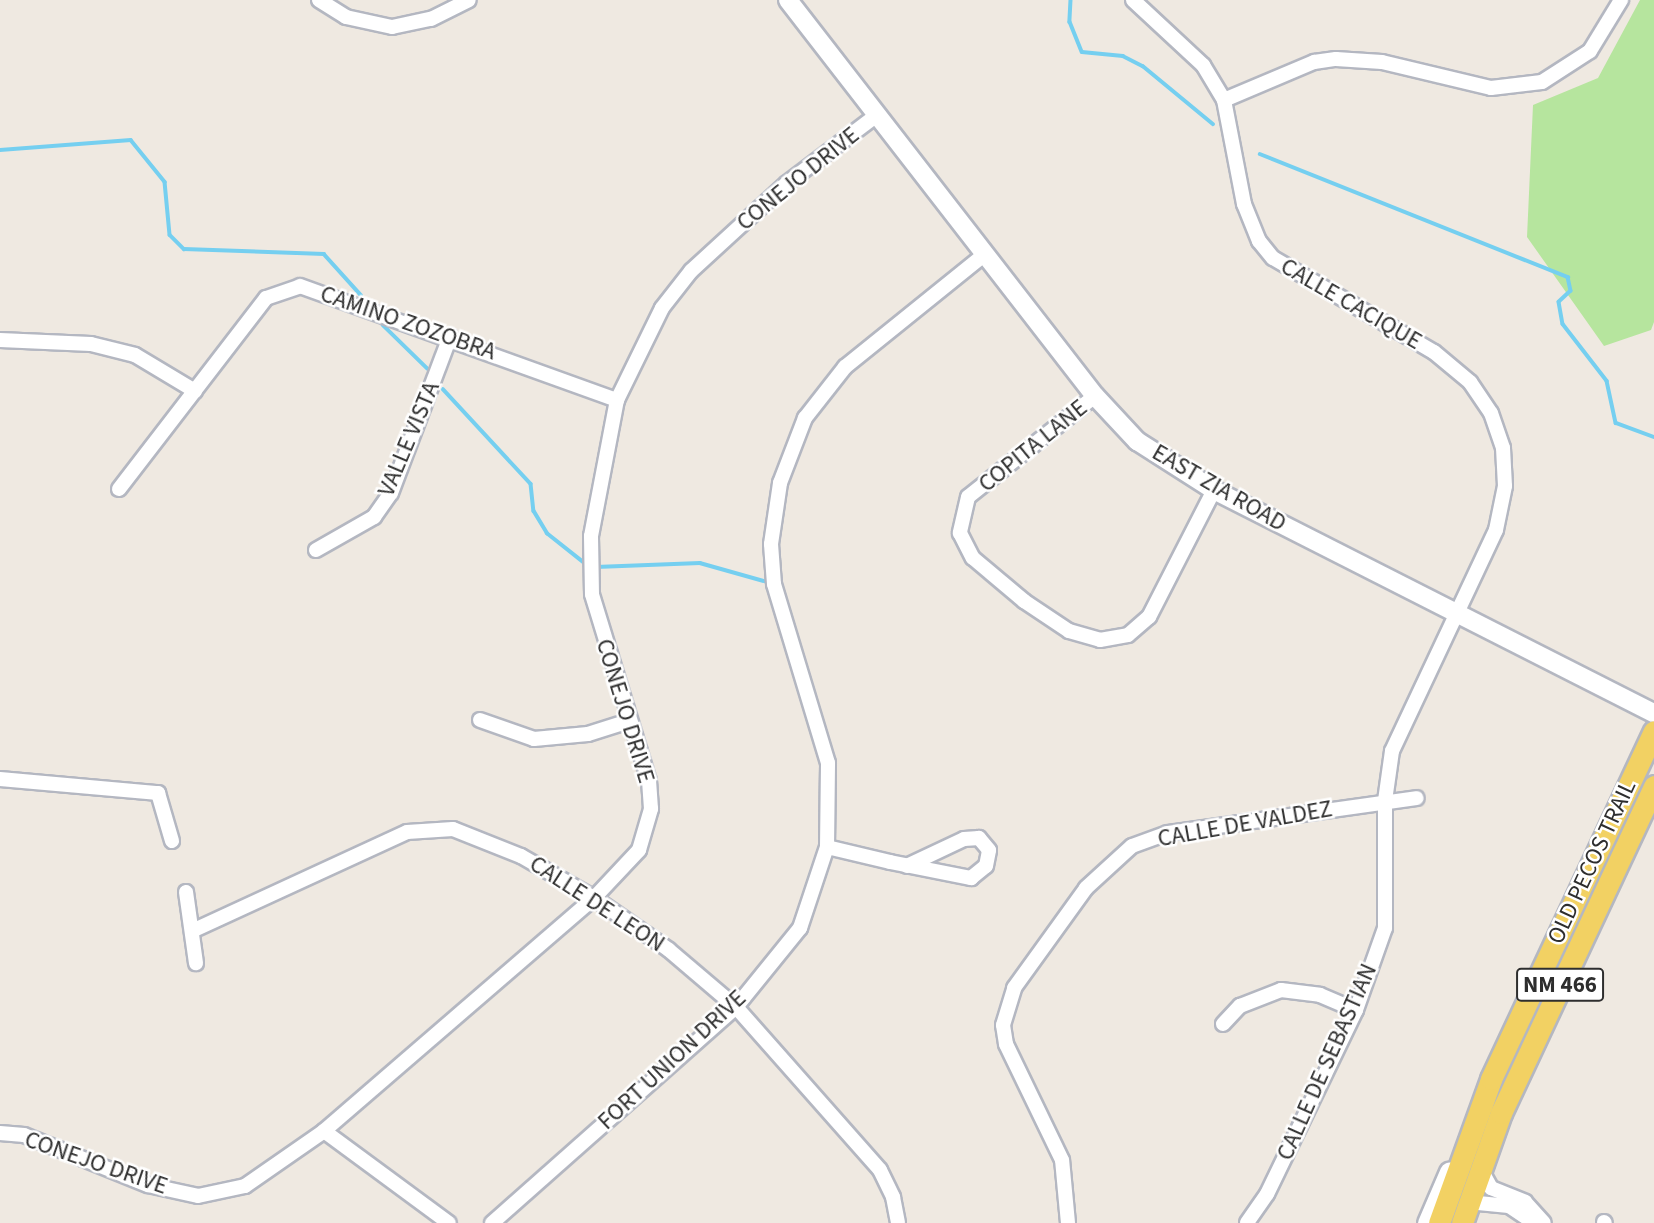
<!DOCTYPE html>
<html>
<head>
<meta charset="utf-8">
<style>
	body { margin:0 }
	#map { position:relative; width:1654px; height:1223px; overflow:hidden; background:#efe9e1; font-family:"Source Sans 3",sans-serif }
	div>[style] { position:absolute }
	.green>* { inset:0; background:#b6e59e }
	.stream>* { height:3.5px; margin:-1.75px; padding:0 1.75px; transform-origin:1.75px; border-radius:1.75px; background:#75cff0 }
	.roads { filter:drop-shadow(2px 0 #b4b7c1) drop-shadow(-2px 0 #b4b7c1) drop-shadow(0 2px #b4b7c1) drop-shadow(0 -2px #b4b7c1) }
	.minor>* { height:14px; margin:-7px; padding:0 7px; transform-origin:7px; border-radius:7px; background:#fff }
	.tertiary>* { height:18px; margin:-9px; padding:0 9px; transform-origin:9px; border-radius:9px; background:#fff }
	.secondary>* { height:19px; margin:-9.5px; padding:0 9.5px; transform-origin:9.5px; border-radius:9.5px; background:#fff }
	.primary>* { height:21px; margin:-10.5px; padding:0 10.5px; transform-origin:10.5px; border-radius:10.5px; background:#f2d163 }
	span { translate:-50% -50%; white-space:nowrap; text-align:center; line-height:1.15; -webkit-text-stroke:5px #fff; paint-order:stroke }
	.shield-label span { padding:2px 5px; background:#fff; border:2px solid; border-radius:5px; -webkit-text-stroke-width:0 }
	.shield-label { font-size:23px; color:#2e2e2e; font-weight:700 }
	.street-label { font-size:24px; color:#2e2e2e }
</style>
</head>
<body>
<div id="map">
	<div class="green">
		<i style="clip-path:polygon(1640px 0,1654px 0,1654px 322px,1651px 330px,1604px 346px,1527px 237px,1533px 105px,1598px 78px)"></i>
	</div>
	<div class="stream">
		<i style="left:1071px;top:0;width:22px;rotate:93deg"></i>
		<i style="left:1070px;top:22px;width:32px;rotate:68deg"></i>
		<i style="left:1082px;top:52px;width:41px;rotate:5.6deg"></i>
		<i style="left:1123px;top:56px;width:22px;rotate:27deg"></i>
		<i style="left:1143px;top:66px;width:91px;rotate:39.6deg"></i>
		<i style="left:0;top:150px;width:131px;rotate:-4.4deg"></i>
		<i style="left:131px;top:140px;width:54px;rotate:51deg"></i>
		<i style="left:165px;top:182px;width:53px;rotate:84.6deg"></i>
		<i style="left:170px;top:235px;width:20px;rotate:45deg"></i>
		<i style="left:184px;top:249px;width:140px;rotate:2deg"></i>
		<i style="left:324px;top:254px;width:55px;rotate:47.9deg"></i>
		<i style="left:1260px;top:154px;width:332px;rotate:21.8deg"></i>
		<i style="left:1568px;top:277px;width:14px;rotate:78deg"></i>
		<i style="left:1571px;top:291px;width:16px;rotate:137deg"></i>
		<i style="left:1559px;top:302px;width:22px;rotate:80deg"></i>
		<i style="left:1563px;top:324px;width:72px;rotate:52.3deg"></i>
		<i style="left:1607px;top:381px;width:43px;rotate:77.9deg"></i>
		<i style="left:1616px;top:423px;width:40px;rotate:20.2deg"></i>
		<i style="left:383px;top:325px;width:62px;rotate:44.3deg"></i>
		<i style="left:443px;top:389px;width:129px;rotate:47.2deg"></i>
		<i style="left:531px;top:484px;width:27px;rotate:84deg"></i>
		<i style="left:534px;top:511px;width:26px;rotate:59deg"></i>
		<i style="left:547px;top:533px;width:50px;rotate:38.5deg"></i>
		<i style="left:596px;top:567px;width:104px;rotate:-2.2deg"></i>
		<i style="left:700px;top:563px;width:74px;rotate:15.7deg"></i>
	</div>
	<div class="roads">
		<div class="minor">
			<i style="left:319px;top:0;width:32px;rotate:32deg"></i>
			<i style="left:346px;top:17px;width:47px;rotate:12.3deg"></i>
			<i style="left:392px;top:27px;width:40px;rotate:-12deg"></i>
			<i style="left:431px;top:19px;width:42px;rotate:-26.6deg"></i>
			<i style="left:1133px;top:0;width:96px;rotate:42.9deg"></i>
			<i style="left:1203px;top:65px;width:41px;rotate:59deg"></i>
			<i style="left:1224px;top:100px;width:106px;rotate:79.1deg"></i>
			<i style="left:1244px;top:204px;width:40px;rotate:68deg"></i>
			<i style="left:1259px;top:241px;width:22px;rotate:51deg"></i>
			<i style="left:1273px;top:258px;width:186px;rotate:30.3deg"></i>
			<i style="left:1434px;top:352px;width:47px;rotate:39.8deg"></i>
			<i style="left:1470px;top:382px;width:37px;rotate:56deg"></i>
			<i style="left:1491px;top:413px;width:37px;rotate:71deg"></i>
			<i style="left:1503px;top:448px;width:38px;rotate:87deg"></i>
			<i style="left:1505px;top:486px;width:45px;rotate:101.6deg"></i>
			<i style="left:1496px;top:530px;width:244px;rotate:115.2deg"></i>
			<i style="left:1392px;top:751px;width:50px;rotate:98deg"></i>
			<i style="left:1385px;top:801px;width:127px;rotate:90deg"></i>
			<i style="left:1385px;top:928px;width:87px;rotate:109.5deg"></i>
			<i style="left:1356px;top:1010px;width:204px;rotate:115.8deg"></i>
			<i style="left:1267px;top:1194px;width:35px;rotate:125deg"></i>
			<i style="left:1224px;top:100px;width:98px;rotate:-22.9deg"></i>
			<i style="left:1314px;top:62px;width:22px;rotate:-8deg"></i>
			<i style="left:1336px;top:59px;width:46px;rotate:3.7deg"></i>
			<i style="left:1382px;top:62px;width:112px;rotate:13.4deg"></i>
			<i style="left:1491px;top:88px;width:51px;rotate:-6.7deg"></i>
			<i style="left:1542px;top:82px;width:57px;rotate:-32.9deg"></i>
			<i style="left:1590px;top:51px;width:60px;rotate:-58.7deg"></i>
			<i style="left:0;top:340px;width:91px;rotate:2.5deg"></i>
			<i style="left:91px;top:344px;width:45px;rotate:14deg"></i>
			<i style="left:135px;top:355px;width:70px;rotate:31deg"></i>
			<i style="left:1095px;top:396px;width:162px;rotate:141.5deg"></i>
			<i style="left:968px;top:497px;width:37px;rotate:103deg"></i>
			<i style="left:960px;top:533px;width:28px;rotate:63deg"></i>
			<i style="left:973px;top:558px;width:67px;rotate:40.1deg"></i>
			<i style="left:1024px;top:601px;width:54px;rotate:33.7deg"></i>
			<i style="left:1069px;top:631px;width:32px;rotate:16deg"></i>
			<i style="left:1100px;top:640px;width:28px;rotate:-10deg"></i>
			<i style="left:1128px;top:635px;width:28px;rotate:-41deg"></i>
			<i style="left:1149px;top:617px;width:143px;rotate:-62.9deg"></i>
			<i style="left:119px;top:489px;width:241px;rotate:-52.4deg"></i>
			<i style="left:266px;top:298px;width:36px;rotate:-19deg"></i>
			<i style="left:300px;top:286px;width:337px;rotate:19.8deg"></i>
			<i style="left:316px;top:550px;width:67px;rotate:-29.6deg"></i>
			<i style="left:374px;top:517px;width:29px;rotate:-55deg"></i>
			<i style="left:391px;top:493px;width:167px;rotate:-69.3deg"></i>
			<i style="left:480px;top:720px;width:57px;rotate:19.4deg"></i>
			<i style="left:534px;top:739px;width:54px;rotate:-5.3deg"></i>
			<i style="left:588px;top:734px;width:43px;rotate:-17.6deg"></i>
			<i style="left:0;top:779px;width:159px;rotate:5.1deg"></i>
			<i style="left:158px;top:793px;width:50px;rotate:73.7deg"></i>
			<i style="left:827px;top:847px;width:65px;rotate:13.4deg"></i>
			<i style="left:890px;top:862px;width:83px;rotate:11.2deg"></i>
			<i style="left:971px;top:878px;width:19px;rotate:-39deg"></i>
			<i style="left:986px;top:866px;width:16px;rotate:-79deg"></i>
			<i style="left:989px;top:850px;width:16px;rotate:-130deg"></i>
			<i style="left:979px;top:838px;width:15px;rotate:176deg"></i>
			<i style="left:964px;top:839px;width:63px;rotate:154.7deg"></i>
			<i style="left:186px;top:892px;width:72px;rotate:82deg"></i>
			<i style="left:192px;top:931px;width:237px;rotate:-24.7deg"></i>
			<i style="left:407px;top:832px;width:46px;rotate:-3.7deg"></i>
			<i style="left:453px;top:829px;width:73px;rotate:21.7deg"></i>
			<i style="left:521px;top:856px;width:84px;rotate:29.9deg"></i>
			<i style="left:594px;top:898px;width:91px;rotate:34.7deg"></i>
			<i style="left:669px;top:950px;width:88px;rotate:40.4deg"></i>
			<i style="left:736px;top:1007px;width:217px;rotate:48.5deg"></i>
			<i style="left:880px;top:1170px;width:30px;rotate:64deg"></i>
			<i style="left:893px;top:1197px;width:26px;rotate:79deg"></i>
			<i style="left:1223px;top:1024px;width:25px;rotate:-47deg"></i>
			<i style="left:1240px;top:1006px;width:44px;rotate:-21.3deg"></i>
			<i style="left:1281px;top:990px;width:39px;rotate:7deg"></i>
			<i style="left:1320px;top:995px;width:39px;rotate:23deg"></i>
			<i style="left:324px;top:1131px;width:155px;rotate:36.4deg"></i>
			<i style="left:0;top:1133px;width:24px;rotate:5deg"></i>
			<i style="left:24px;top:1135px;width:134px;rotate:22deg"></i>
			<i style="left:148px;top:1185px;width:51px;rotate:12.4deg"></i>
			<i style="left:198px;top:1196px;width:48px;rotate:-12deg"></i>
			<i style="left:245px;top:1186px;width:96px;rotate:-34.8deg"></i>
			<i style="left:324px;top:1131px;width:357px;rotate:-40.8deg"></i>
			<i style="left:594px;top:898px;width:66px;rotate:-46.8deg"></i>
			<i style="left:639px;top:850px;width:43px;rotate:-73.7deg"></i>
			<i style="left:651px;top:809px;width:28px;rotate:-94deg"></i>
			<i style="left:649px;top:781px;width:195px;rotate:-107deg"></i>
			<i style="left:592px;top:594px;width:58px;rotate:-91deg"></i>
			<i style="left:591px;top:536px;width:138px;rotate:-79.2deg"></i>
			<i style="left:617px;top:400px;width:102px;rotate:-63.9deg"></i>
			<i style="left:662px;top:308px;width:47px;rotate:-51.9deg"></i>
			<i style="left:691px;top:271px;width:130px;rotate:-42.5deg"></i>
			<i style="left:787px;top:183px;width:113px;rotate:-37.1deg"></i>
			<i style="left:1480px;top:1168px;width:23px;rotate:61deg"></i>
			<i style="left:1491px;top:1188px;width:37px;rotate:22deg"></i>
			<i style="left:1525px;top:1202px;width:28px;rotate:48deg"></i>
			<i style="left:1468px;top:1202px;width:41px;rotate:5.6deg"></i>
			<i style="left:1509px;top:1206px;width:30px;rotate:34deg"></i>
			<i style="left:1604px;top:1222px;width:1px;rotate:45deg"></i>
			<i style="left:492px;top:1223px;width:326px;rotate:-41.5deg"></i>
			<i style="left:736px;top:1007px;width:102px;rotate:-51deg"></i>
			<i style="left:800px;top:928px;width:85px;rotate:-71.6deg"></i>
			<i style="left:827px;top:847px;width:84px;rotate:-89.3deg"></i>
			<i style="left:828px;top:763px;width:187px;rotate:-106.8deg"></i>
			<i style="left:774px;top:584px;width:40px;rotate:-94.3deg"></i>
			<i style="left:771px;top:544px;width:62px;rotate:-81.6deg"></i>
			<i style="left:780px;top:483px;width:70px;rotate:-69deg"></i>
			<i style="left:805px;top:418px;width:65px;rotate:-51.9deg"></i>
			<i style="left:845px;top:367px;width:180px;rotate:-38.9deg"></i>
			<i style="left:1068px;top:1223px;width:63px;rotate:-95.4deg"></i>
			<i style="left:1062px;top:1160px;width:129px;rotate:-115.8deg"></i>
			<i style="left:1006px;top:1044px;width:19px;rotate:-99deg"></i>
			<i style="left:1003px;top:1025px;width:39px;rotate:-73deg"></i>
			<i style="left:1014px;top:988px;width:123px;rotate:-54.2deg"></i>
			<i style="left:1086px;top:888px;width:62px;rotate:-42.4deg"></i>
			<i style="left:1132px;top:846px;width:38px;rotate:-20deg"></i>
			<i style="left:1168px;top:833px;width:251px;rotate:-8deg"></i>
		</div>
		<div class="tertiary">
			<i style="left:788px;top:0;width:501px;rotate:52.22deg"></i>
			<i style="left:1095px;top:396px;width:62px;rotate:47deg"></i>
			<i style="left:1137px;top:441px;width:91px;rotate:32.5deg"></i>
			<i style="left:1214px;top:490px;width:493px;rotate:26.9deg"></i>
		</div>
		<div class="secondary">
			<i style="left:1427px;top:1223px;width:56px;rotate:-66.7deg"></i>
		</div>
		<div class="primary">
			<i style="left:1439px;top:1223px;width:153px;rotate:-70.1deg"></i>
			<i style="left:1491px;top:1079px;width:384px;rotate:-64.9deg"></i>
			<i style="left:1462px;top:1223px;width:117px;rotate:-70.5deg"></i>
			<i style="left:1501px;top:1113px;width:361px;rotate:-64.9deg"></i>
		</div>
	</div>
	<div class="shield-label">
		<span style="left:1560px;top:985px">NM 466</span>
	</div>
	<div class="street-label">
		<span style="left:798px;top:179px;rotate:-39deg">CONEJO DRIVE</span>
		<span style="left:1351px;top:304px;rotate:30deg">CALLE CACIQUE</span>
		<span style="left:408px;top:323px;rotate:19deg">CAMINO ZOZOBRA</span>
		<span style="left:409px;top:439px;rotate:-67deg">VALLE VISTA</span>
		<span style="left:1033px;top:446px;rotate:-39deg">COPITA LANE</span>
		<span style="left:1219px;top:488px;rotate:30deg">EAST ZIA ROAD</span>
		<span style="left:625px;top:711px;rotate:73deg">CONEJO DRIVE</span>
		<span style="left:1245px;top:824px;rotate:-10deg">CALLE DE VALDEZ</span>
		<span style="left:1592px;top:862px;rotate:-65deg">OLD PECOS TRAIL</span>
		<span style="left:597px;top:904px;rotate:33deg">CALLE DE LEON</span>
		<span style="left:672px;top:1060px;rotate:-43deg">FORT UNION DRIVE</span>
		<span style="left:1327px;top:1062px;rotate:-66deg">CALLE DE SEBASTIAN</span>
		<span style="left:96px;top:1163px;rotate:19deg">CONEJO DRIVE</span>
	</div>
</div>
</body>
</html>
